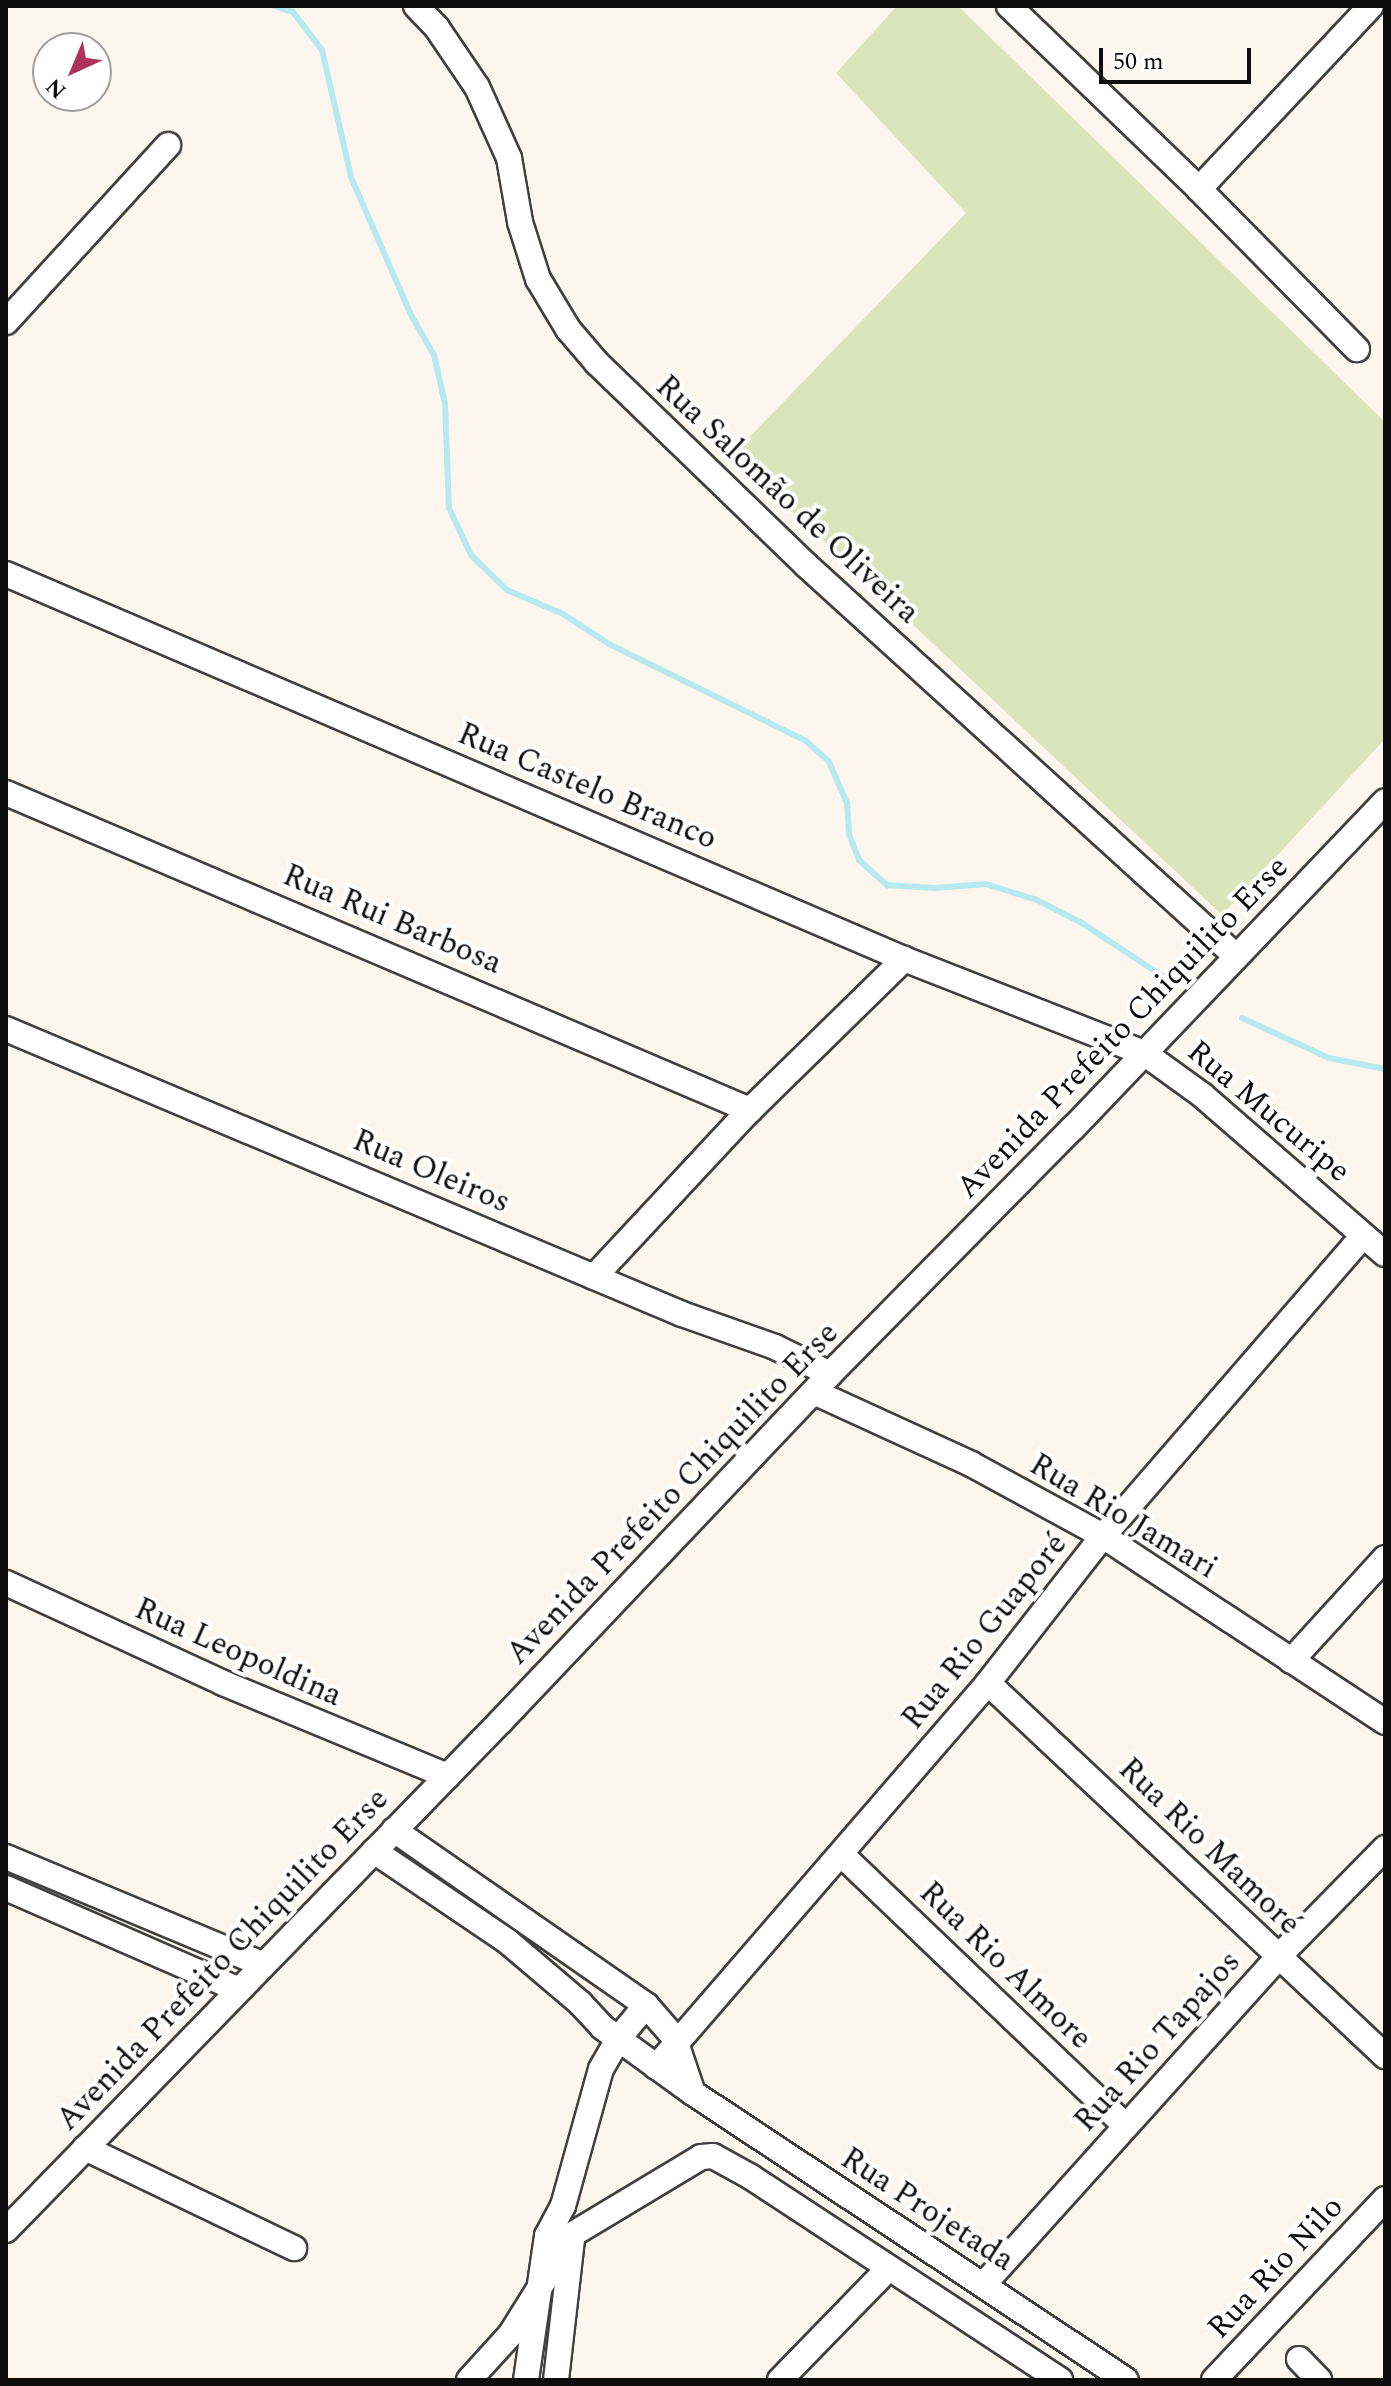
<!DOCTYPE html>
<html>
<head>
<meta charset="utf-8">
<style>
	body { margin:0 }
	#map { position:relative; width:1391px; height:2386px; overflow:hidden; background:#fdf6ee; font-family:Spectral,serif }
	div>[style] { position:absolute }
	.green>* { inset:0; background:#dce4bb }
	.stream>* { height:6px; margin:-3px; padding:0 3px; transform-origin:3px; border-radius:3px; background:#b7eaf0 }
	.roads { filter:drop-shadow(2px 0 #404040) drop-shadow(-2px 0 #404040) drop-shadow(0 2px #404040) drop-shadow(0 -2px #404040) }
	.minor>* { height:24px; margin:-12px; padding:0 12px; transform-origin:12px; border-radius:12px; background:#fff }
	span { translate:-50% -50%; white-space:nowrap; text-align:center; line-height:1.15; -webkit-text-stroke:8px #fff; paint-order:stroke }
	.street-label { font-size:32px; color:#0d0d0d }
	.frame { position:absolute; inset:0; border:8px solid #0d0d0d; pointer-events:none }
	.north { position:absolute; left:32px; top:32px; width:80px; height:80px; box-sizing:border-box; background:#fff; border:2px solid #9e9e9e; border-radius:50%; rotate:224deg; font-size:22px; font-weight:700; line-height:32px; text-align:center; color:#0d0d0d }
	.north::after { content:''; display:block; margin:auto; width:28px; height:36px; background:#af325a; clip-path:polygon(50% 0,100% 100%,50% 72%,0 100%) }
	.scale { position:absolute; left:1099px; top:48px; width:152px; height:36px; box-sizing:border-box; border:4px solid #0d0d0d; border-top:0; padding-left:10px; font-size:24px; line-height:28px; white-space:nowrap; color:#0d0d0d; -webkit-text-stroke:6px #fff; paint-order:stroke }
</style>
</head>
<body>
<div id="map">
	<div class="green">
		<i style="clip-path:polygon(897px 6px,958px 6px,1385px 422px,1385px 739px,1222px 915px,732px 455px,966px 213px,836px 73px)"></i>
	</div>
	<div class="stream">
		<i style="left:274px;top:6px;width:20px;rotate:18deg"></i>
		<i style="left:293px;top:12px;width:48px;rotate:52.7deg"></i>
		<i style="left:322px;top:50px;width:130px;rotate:77.1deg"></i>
		<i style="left:351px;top:177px;width:148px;rotate:66.5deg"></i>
		<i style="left:410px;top:313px;width:48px;rotate:60.3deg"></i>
		<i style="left:434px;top:355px;width:50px;rotate:77.3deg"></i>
		<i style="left:445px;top:404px;width:104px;rotate:87.8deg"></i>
		<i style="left:449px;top:508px;width:52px;rotate:64.9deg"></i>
		<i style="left:471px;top:555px;width:50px;rotate:44.2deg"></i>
		<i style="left:507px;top:590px;width:61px;rotate:23.2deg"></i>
		<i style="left:563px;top:614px;width:55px;rotate:33.1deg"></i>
		<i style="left:609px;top:644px;width:220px;rotate:26.2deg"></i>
		<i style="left:806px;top:741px;width:31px;rotate:42deg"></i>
		<i style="left:829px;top:762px;width:45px;rotate:66.3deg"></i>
		<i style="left:847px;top:803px;width:31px;rotate:86deg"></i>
		<i style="left:849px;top:834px;width:28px;rotate:69deg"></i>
		<i style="left:859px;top:860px;width:38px;rotate:42deg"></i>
		<i style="left:887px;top:885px;width:47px;rotate:3.7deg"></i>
		<i style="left:934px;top:888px;width:52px;rotate:-4.4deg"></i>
		<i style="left:986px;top:884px;width:53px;rotate:17.4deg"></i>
		<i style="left:1037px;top:900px;width:51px;rotate:27.1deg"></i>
		<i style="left:1082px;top:923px;width:103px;rotate:33.5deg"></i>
		<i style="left:1242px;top:1018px;width:96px;rotate:24.7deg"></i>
		<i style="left:1329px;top:1058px;width:57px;rotate:11.1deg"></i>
	</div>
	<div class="roads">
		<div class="minor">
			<i style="left:416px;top:6px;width:30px;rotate:46deg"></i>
			<i style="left:437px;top:28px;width:71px;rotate:55.9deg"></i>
			<i style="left:477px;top:87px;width:78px;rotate:65.7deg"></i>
			<i style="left:509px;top:158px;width:65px;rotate:80.2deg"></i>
			<i style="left:520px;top:222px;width:60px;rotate:72.5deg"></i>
			<i style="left:538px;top:279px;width:58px;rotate:59deg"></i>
			<i style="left:568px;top:329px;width:45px;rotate:49.5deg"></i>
			<i style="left:597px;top:363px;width:289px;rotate:44deg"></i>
			<i style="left:805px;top:564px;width:583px;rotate:42.29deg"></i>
			<i style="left:1009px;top:6px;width:264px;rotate:43.9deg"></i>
			<i style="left:1199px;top:189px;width:225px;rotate:45.4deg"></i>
			<i style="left:1199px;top:189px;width:251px;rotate:-46.8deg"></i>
			<i style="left:6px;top:322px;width:240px;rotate:-47.5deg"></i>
			<i style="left:6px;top:574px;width:977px;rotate:23.21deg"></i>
			<i style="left:904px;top:959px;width:258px;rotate:21.4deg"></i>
			<i style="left:1144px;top:1053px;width:72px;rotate:35.9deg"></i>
			<i style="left:1202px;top:1095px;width:242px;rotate:41deg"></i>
			<i style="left:6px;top:793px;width:809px;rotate:23.08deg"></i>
			<i style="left:6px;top:1029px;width:734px;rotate:22.86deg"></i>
			<i style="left:682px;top:1314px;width:99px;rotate:19.5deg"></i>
			<i style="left:775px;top:1347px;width:61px;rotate:26.1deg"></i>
			<i style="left:594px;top:1277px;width:229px;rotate:-47deg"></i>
			<i style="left:750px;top:1110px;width:216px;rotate:-44.4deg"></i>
			<i style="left:814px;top:1392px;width:173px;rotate:24.6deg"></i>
			<i style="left:971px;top:1464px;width:150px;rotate:28.6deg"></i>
			<i style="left:1103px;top:1536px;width:338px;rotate:33.4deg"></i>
			<i style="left:6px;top:1583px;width:239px;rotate:24.7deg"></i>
			<i style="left:223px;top:1683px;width:243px;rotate:22.5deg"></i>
			<i style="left:1291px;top:1661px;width:139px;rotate:-47.6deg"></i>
			<i style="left:988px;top:1683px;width:545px;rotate:43.21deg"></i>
			<i style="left:394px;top:1830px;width:307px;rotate:34.8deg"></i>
			<i style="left:646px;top:2005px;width:43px;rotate:48.8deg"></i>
			<i style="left:674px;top:2037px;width:59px;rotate:71.3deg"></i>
			<i style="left:374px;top:1851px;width:161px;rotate:34.1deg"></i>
			<i style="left:507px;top:1941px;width:96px;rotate:40.3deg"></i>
			<i style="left:580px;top:2003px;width:33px;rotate:47deg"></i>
			<i style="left:602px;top:2027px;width:112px;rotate:36deg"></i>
			<i style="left:693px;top:2093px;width:519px;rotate:33.54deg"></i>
			<i style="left:841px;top:1854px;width:393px;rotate:43.7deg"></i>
			<i style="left:6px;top:1857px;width:277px;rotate:22.7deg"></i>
			<i style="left:6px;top:1888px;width:254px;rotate:23.6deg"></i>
			<i style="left:656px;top:2067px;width:508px;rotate:-49.15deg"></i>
			<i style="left:988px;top:1683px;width:187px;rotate:-52deg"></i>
			<i style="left:1103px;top:1536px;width:397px;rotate:-49.1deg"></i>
			<i style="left:85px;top:2148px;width:232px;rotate:25.6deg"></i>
			<i style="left:6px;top:2230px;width:710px;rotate:-45.8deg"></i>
			<i style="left:501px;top:1721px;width:478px;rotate:-46.5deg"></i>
			<i style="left:830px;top:1374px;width:346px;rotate:-45.4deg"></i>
			<i style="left:1073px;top:1128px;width:452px;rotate:-46.3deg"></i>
			<i style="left:984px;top:2284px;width:440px;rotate:-48deg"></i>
			<i style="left:1278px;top:1957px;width:153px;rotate:-45.5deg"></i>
			<i style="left:1299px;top:2359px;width:29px;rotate:46deg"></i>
			<i style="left:469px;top:2380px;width:61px;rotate:-47.7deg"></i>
			<i style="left:510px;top:2335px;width:119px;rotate:-58deg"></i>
			<i style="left:573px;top:2234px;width:149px;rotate:-31deg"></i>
			<i style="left:701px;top:2157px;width:12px;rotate:-5deg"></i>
			<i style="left:713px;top:2156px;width:43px;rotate:28.9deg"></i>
			<i style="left:751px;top:2177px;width:370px;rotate:33.3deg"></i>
			<i style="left:526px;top:2380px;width:146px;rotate:-81.7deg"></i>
			<i style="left:547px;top:2236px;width:34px;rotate:-62deg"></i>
			<i style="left:563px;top:2206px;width:142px;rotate:-74.5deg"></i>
			<i style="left:601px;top:2069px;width:34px;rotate:-60deg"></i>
			<i style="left:618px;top:2039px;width:44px;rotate:-50.5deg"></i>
			<i style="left:556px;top:2380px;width:142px;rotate:-83.5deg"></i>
			<i style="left:780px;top:2380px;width:155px;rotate:-45.8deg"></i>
			<i style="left:1214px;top:2380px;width:249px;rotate:-46.6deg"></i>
		</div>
	</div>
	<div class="street-label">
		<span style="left:787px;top:500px;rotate:43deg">Rua Salomão de Oliveira</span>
		<span style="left:587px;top:787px;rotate:23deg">Rua Castelo Branco</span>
		<span style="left:392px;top:920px;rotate:23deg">Rua Rui Barbosa</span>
		<span style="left:1123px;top:1028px;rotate:-46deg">Avenida Prefeito Chiquilito Erse</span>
		<span style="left:1268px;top:1112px;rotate:40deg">Rua Mucuripe</span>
		<span style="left:431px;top:1172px;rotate:23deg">Rua Oleiros</span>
		<span style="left:673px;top:1494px;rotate:-46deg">Avenida Prefeito Chiquilito Erse</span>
		<span style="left:1123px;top:1517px;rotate:31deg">Rua Rio Jamari</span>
		<span style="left:985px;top:1632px;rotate:-51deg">Rua Rio Guaporé</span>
		<span style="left:238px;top:1653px;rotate:24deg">Rua Leopoldina</span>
		<span style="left:1209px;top:1847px;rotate:44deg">Rua Rio Mamoré</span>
		<span style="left:223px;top:1960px;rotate:-46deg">Avenida Prefeito Chiquilito Erse</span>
		<span style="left:1005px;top:1966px;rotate:44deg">Rua Rio Almore</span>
		<span style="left:1158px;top:2042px;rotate:-48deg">Rua Rio Tapajos</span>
		<span style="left:927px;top:2210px;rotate:33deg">Rua Projetada</span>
		<span style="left:1276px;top:2268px;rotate:-47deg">Rua Rio Nilo</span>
	</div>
	<div class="frame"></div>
	<div class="north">N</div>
	<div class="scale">50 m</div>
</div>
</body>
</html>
